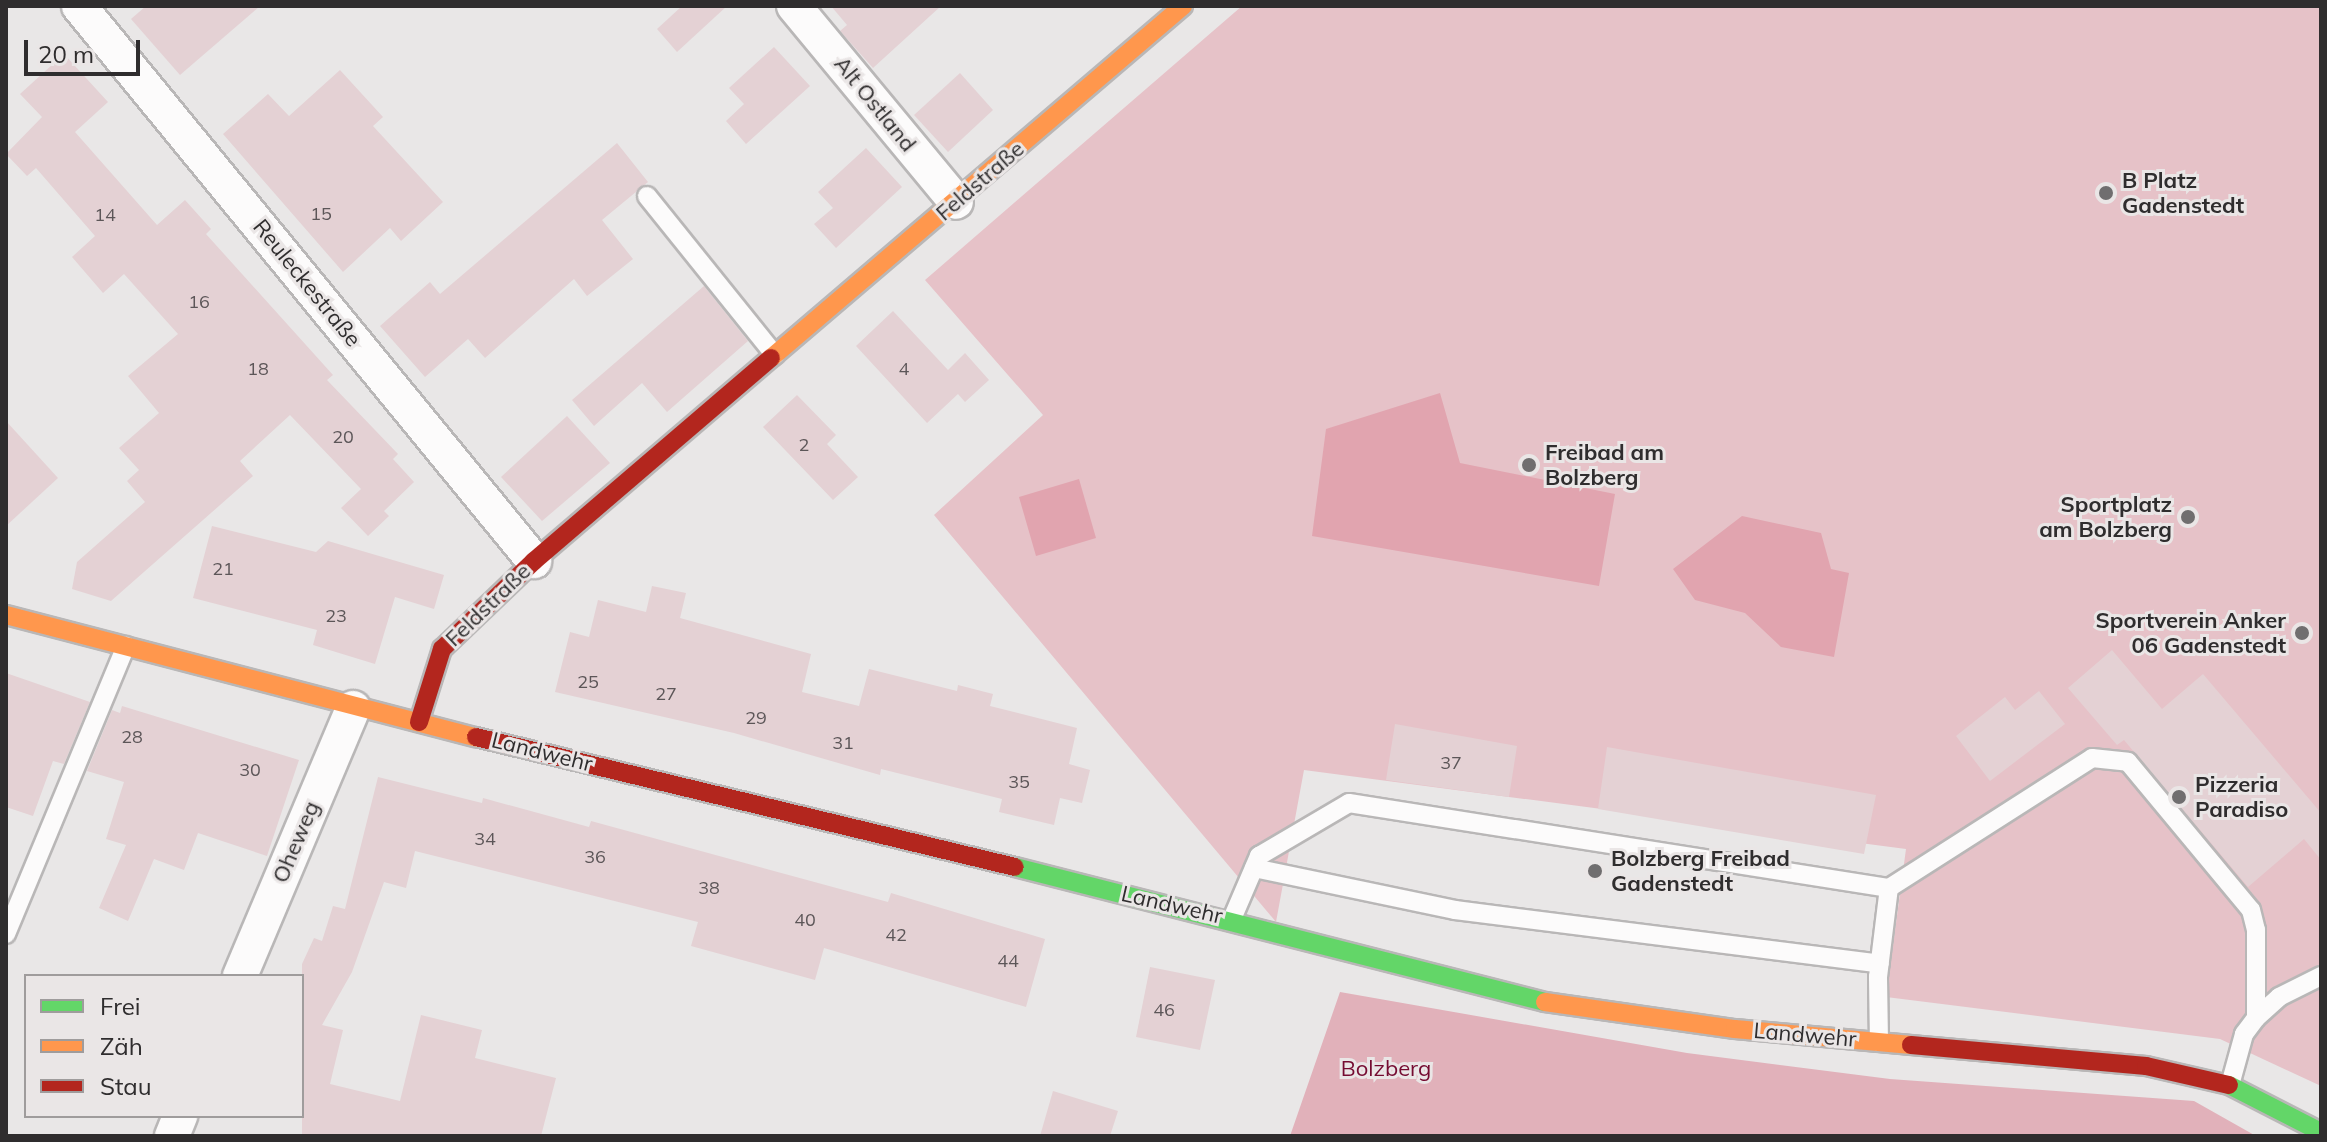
<!DOCTYPE html>
<html>
<head>
<meta charset="utf-8">
<style>
	body { margin:0 }
	#map { position:relative; width:2327px; height:1142px; overflow:hidden; background:#e9e7e7; font-family:Mulish,sans-serif }
	div>[style] { position:absolute }
	.green>* { inset:0; background:#e6c2c8 }
	.forest>* { inset:0; background:#e1b1ba }
	.water>* { inset:0; background:#e1a4af }
	.building>* { inset:0; background:#e4d1d4 }
	.roads { filter:drop-shadow(2px 0 #b9b7b7) drop-shadow(-2px 0 #b9b7b7) drop-shadow(0 2px #b9b7b7) drop-shadow(0 -2px #b9b7b7) }
	.lane>* { height:18px; margin:-9px; padding:0 9px; transform-origin:9px; border-radius:9px; background:#fcfbfb }
	.street>* { height:34px; margin:-17px; padding:0 17px; transform-origin:17px; border-radius:17px; background:#fcfbfb }
	.fast>* { height:18px; margin:-9px; padding:0 9px; transform-origin:9px; border-radius:9px; background:#63d668 }
	.slow>* { height:18px; margin:-9px; padding:0 9px; transform-origin:9px; border-radius:9px; background:#ff974d }
	.jam>* { height:18px; margin:-9px; padding:0 9px; transform-origin:9px; border-radius:9px; background:#b3261e }
	.dots>* { width:22px; height:22px; translate:-50% -50%; box-sizing:border-box; border:4px solid #eae6e6; border-radius:50% }
	span { translate:-50% -50%; white-space:nowrap; text-align:center; line-height:1.15; -webkit-text-stroke:6px #eae6e6; paint-order:stroke }
	.number-label { font-size:18px; color:#5c5658 }
	.number-label span { -webkit-text-stroke-width:0 }
	.street-label { font-size:22px; color:#2f2d2e }
	.poi-label { font-size:22px; color:#2f2d2e; font-weight:700 }
	.left { translate:0 -50%; text-align:left }
	.right { translate:-100% -50%; text-align:right }
	.park-label { font-size:22px; color:#750b31 }
	.frame { position:absolute; inset:0; border:8px solid #2f2d2e; pointer-events:none }
	.legend { position:absolute; left:24px; top:974px; width:280px; height:144px; box-sizing:border-box; background:#eae6e6; border:2px solid #9f9c9c; margin:0; padding:10px 14px; list-style:none; font-size:24px; color:#2f2d2e }
	.legend li { display:flex; align-items:center; gap:16px; height:40px }
	.legend b { width:40px; border:2px solid #9f9c9c }
	.scale { position:absolute; left:24px; top:40px; width:116px; height:36px; box-sizing:border-box; border:4px solid #2f2d2e; border-top:0; padding-left:10px; font-size:24px; line-height:28px; white-space:nowrap; color:#2f2d2e; -webkit-text-stroke:6px #eae6e6; paint-order:stroke }
</style>
</head>
<body>
<div id="map">
	<div class="green">
		<i style="clip-path:polygon(1242px 6px,2321px 6px,2321px 1086px,2220px 1039px,1886px 997px,1906px 849px,1304px 770px,1276px 922px,934px 515px,1043px 415px,925px 280px)"></i>
	</div>
	<div class="forest">
		<i style="clip-path:polygon(1340px 992px,1687px 1053px,1890px 1079px,2194px 1101px,2256px 1136px,1290px 1136px)"></i>
	</div>
	<div class="water">
		<i style="clip-path:polygon(1440px 393px,1460px 463px,1615px 494px,1599px 586px,1312px 536px,1326px 429px)"></i>
		<i style="clip-path:polygon(1079px 479px,1096px 538px,1036px 556px,1019px 497px)"></i>
		<i style="clip-path:polygon(1742px 516px,1821px 533px,1831px 569px,1849px 573px,1834px 657px,1781px 647px,1745px 613px,1695px 600px,1673px 569px)"></i>
	</div>
	<div class="building">
		<i style="clip-path:polygon(146px 6px,260px 6px,180px 75px,131px 19px)"></i>
		<i style="clip-path:polygon(682px 6px,727px 6px,677px 52px,657px 29px)"></i>
		<i style="clip-path:polygon(831px 6px,941px 6px,873px 68px,840px 31px,847px 25px)"></i>
		<i style="clip-path:polygon(774px 47px,810px 86px,746px 144px,726px 121px,744px 104px,729px 88px)"></i>
		<i style="clip-path:polygon(64px 54px,108px 102px,75px 132px,157px 225px,185px 200px,211px 229px,206px 234px,333px 375px,327px 380px,398px 454px,393px 459px,414px 482px,384px 511px,389px 516px,368px 536px,341px 508px,361px 489px,290px 415px,240px 461px,253px 476px,111px 601px,72px 589px,77px 562px,145px 502px,127px 481px,139px 470px,119px 448px,159px 413px,128px 376px,178px 334px,124px 274px,103px 293px,72px 257px,95px 236px,36px 168px,27px 176px,6px 154px,42px 117px,20px 94px)"></i>
		<i style="clip-path:polygon(340px 70px,383px 117px,373px 126px,443px 202px,401px 241px,390px 228px,343px 272px,223px 134px,268px 94px,289px 116px)"></i>
		<i style="clip-path:polygon(960px 73px,993px 110px,948px 152px,914px 115px)"></i>
		<i style="clip-path:polygon(617px 143px,648px 182px,602px 220px,633px 259px,587px 296px,574px 279px,485px 358px,468px 339px,425px 377px,380px 326px,430px 282px,440px 294px)"></i>
		<i style="clip-path:polygon(866px 148px,902px 187px,836px 248px,814px 224px,833px 208px,818px 192px)"></i>
		<i style="clip-path:polygon(704px 286px,748px 341px,667px 412px,642px 383px,594px 426px,572px 400px)"></i>
		<i style="clip-path:polygon(893px 311px,948px 370px,965px 353px,989px 380px,965px 402px,958px 394px,927px 423px,856px 346px)"></i>
		<i style="clip-path:polygon(797px 395px,836px 435px,827px 444px,858px 477px,833px 500px,763px 427px)"></i>
		<i style="clip-path:polygon(567px 416px,610px 463px,542px 521px,501px 477px)"></i>
		<i style="clip-path:polygon(6px 421px,58px 478px,6px 526px)"></i>
		<i style="clip-path:polygon(212px 526px,316px 552px,328px 541px,444px 575px,434px 609px,395px 597px,375px 664px,313px 645px,317px 630px,193px 598px)"></i>
		<i style="clip-path:polygon(652px 586px,686px 593px,680px 618px,811px 654px,802px 692px,859px 706px,869px 669px,957px 691px,958px 685px,993px 694px,990px 706px,1077px 728px,1069px 764px,1090px 770px,1082px 803px,1060px 798px,1054px 825px,999px 812px,1002px 799px,881px 769px,880px 775px,734px 733px,555px 692px,570px 632px,589px 637px,598px 600px,646px 612px)"></i>
		<i style="clip-path:polygon(2112px 650px,2162px 709px,2203px 674px,2321px 813px,2321px 860px,2304px 839px,2248px 887px,2124px 740px,2117px 745px,2068px 688px)"></i>
		<i style="clip-path:polygon(6px 673px,90px 702px,64px 764px,53px 761px,33px 816px,6px 807px)"></i>
		<i style="clip-path:polygon(2039px 691px,2065px 724px,1990px 781px,1956px 736px,2005px 697px,2015px 710px)"></i>
		<i style="clip-path:polygon(122px 706px,299px 760px,267px 856px,198px 833px,184px 870px,154px 859px,128px 921px,99px 908px,126px 845px,106px 839px,124px 782px,87px 771px,112px 710px,120px 713px)"></i>
		<i style="clip-path:polygon(1395px 724px,1517px 746px,1509px 797px,1386px 780px)"></i>
		<i style="clip-path:polygon(1607px 747px,1876px 795px,1864px 854px,1598px 809px)"></i>
		<i style="clip-path:polygon(378px 777px,482px 803px,483px 798px,589px 827px,591px 821px,888px 902px,891px 893px,1045px 939px,1026px 1007px,824px 948px,815px 980px,691px 946px,698px 922px,415px 851px,406px 888px,384px 882px,352px 972px,322px 1025px,343px 1030px,330px 1084px,400px 1101px,421px 1015px,482px 1030px,475px 1058px,556px 1078px,541px 1136px,302px 1136px,302px 964px,314px 938px,322px 941px,333px 906px,345px 909px)"></i>
		<i style="clip-path:polygon(1150px 967px,1215px 980px,1200px 1050px,1136px 1037px)"></i>
		<i style="clip-path:polygon(1053px 1091px,1118px 1111px,1110px 1136px,1040px 1136px)"></i>
	</div>
	<div class="roads">
		<div class="lane">
			<i style="left:647px;top:196px;width:204px;rotate:51.2deg"></i>
			<i style="left:1254px;top:868px;width:205px;rotate:11.8deg"></i>
			<i style="left:1455px;top:910px;width:428px;rotate:7.2deg"></i>
			<i style="left:1232px;top:919px;width:69px;rotate:-66.8deg"></i>
			<i style="left:1259px;top:856px;width:104px;rotate:-30.5deg"></i>
			<i style="left:1349px;top:803px;width:547px;rotate:8.95deg"></i>
			<i style="left:1889px;top:888px;width:241px;rotate:-32.6deg"></i>
			<i style="left:2092px;top:758px;width:36px;rotate:6deg"></i>
			<i style="left:2128px;top:762px;width:192px;rotate:50.3deg"></i>
			<i style="left:2251px;top:910px;width:21px;rotate:76deg"></i>
			<i style="left:2256px;top:930px;width:88px;rotate:90deg"></i>
			<i style="left:6px;top:934px;width:312px;rotate:-67.4deg"></i>
			<i style="left:1879px;top:1042px;width:65px;rotate:-90.9deg"></i>
			<i style="left:1878px;top:977px;width:90px;rotate:-83deg"></i>
			<i style="left:2230px;top:1085px;width:53px;rotate:-74.6deg"></i>
			<i style="left:2244px;top:1034px;width:20px;rotate:-53deg"></i>
			<i style="left:2256px;top:1018px;width:31px;rotate:-42deg"></i>
			<i style="left:2279px;top:997px;width:47px;rotate:-26.6deg"></i>
		</div>
		<div class="street">
			<i style="left:79px;top:6px;width:718px;rotate:50.65deg"></i>
			<i style="left:794px;top:6px;width:254px;rotate:50.4deg"></i>
			<i style="left:240px;top:976px;width:291px;rotate:-67.1deg"></i>
			<i style="left:172px;top:1136px;width:22px;rotate:-68deg"></i>
		</div>
		<div class="fast">
			<i style="left:1015px;top:867px;width:547px;rotate:14.29deg"></i>
			<i style="left:2229px;top:1085px;width:103px;rotate:27.1deg"></i>
		</div>
		<div class="slow">
			<i style="left:771px;top:358px;width:542px;rotate:-40.51deg"></i>
			<i style="left:6px;top:615px;width:486px;rotate:14.6deg"></i>
			<i style="left:1545px;top:1002px;width:192px;rotate:8.1deg"></i>
			<i style="left:1735px;top:1029px;width:177px;rotate:5.2deg"></i>
		</div>
		<div class="jam">
			<i style="left:419px;top:722px;width:77px;rotate:-72.5deg"></i>
			<i style="left:442px;top:649px;width:127px;rotate:-43.7deg"></i>
			<i style="left:534px;top:561px;width:312px;rotate:-40.6deg"></i>
			<i style="left:476px;top:737px;width:554px;rotate:13.56deg"></i>
			<i style="left:1911px;top:1045px;width:236px;rotate:5.1deg"></i>
			<i style="left:2146px;top:1066px;width:85px;rotate:12.9deg"></i>
		</div>
	</div>
	<div class="dots">
		<i style="left:2106px;top:193px;background:#706e6f"></i>
		<i style="left:1529px;top:465px;background:#706e6f"></i>
		<i style="left:2188px;top:517px;background:#706e6f"></i>
		<i style="left:2302px;top:633px;background:#706e6f"></i>
		<i style="left:2179px;top:797px;background:#706e6f"></i>
		<i style="left:1595px;top:871px;background:#706e6f"></i>
	</div>
	<div class="number-label">
		<span style="left:321px;top:214px">15</span>
		<span style="left:105px;top:215px">14</span>
		<span style="left:199px;top:302px">16</span>
		<span style="left:258px;top:369px">18</span>
		<span style="left:904px;top:369px">4</span>
		<span style="left:343px;top:437px">20</span>
		<span style="left:804px;top:445px">2</span>
		<span style="left:223px;top:569px">21</span>
		<span style="left:336px;top:616px">23</span>
		<span style="left:588px;top:682px">25</span>
		<span style="left:666px;top:694px">27</span>
		<span style="left:756px;top:718px">29</span>
		<span style="left:132px;top:737px">28</span>
		<span style="left:843px;top:743px">31</span>
		<span style="left:1451px;top:763px">37</span>
		<span style="left:250px;top:770px">30</span>
		<span style="left:1019px;top:782px">35</span>
		<span style="left:485px;top:839px">34</span>
		<span style="left:595px;top:857px">36</span>
		<span style="left:709px;top:888px">38</span>
		<span style="left:805px;top:920px">40</span>
		<span style="left:896px;top:935px">42</span>
		<span style="left:1008px;top:961px">44</span>
		<span style="left:1164px;top:1010px">46</span>
	</div>
	<div class="street-label">
		<span style="left:875px;top:104px;rotate:51deg">Alt Ostland</span>
		<span style="left:980px;top:181px;rotate:-41deg">Feldstraße</span>
		<span style="left:307px;top:283px;rotate:51deg">Reuleckestraße</span>
		<span style="left:488px;top:605px;rotate:-44deg">Feldstraße</span>
		<span style="left:542px;top:752px;rotate:14deg">Landwehr</span>
		<span style="left:296px;top:842px;rotate:-67deg">Oheweg</span>
		<span style="left:1172px;top:905px;rotate:13deg">Landwehr</span>
		<span style="left:1805px;top:1035px;rotate:5deg">Landwehr</span>
	</div>
	<div class="poi-label">
		<span class="left" style="left:2122px;top:193px">B Platz<br>Gadenstedt</span>
		<span class="left" style="left:1545px;top:465px">Freibad am<br>Bolzberg</span>
		<span class="right" style="left:2172px;top:517px">Sportplatz<br>am Bolzberg</span>
		<span class="right" style="left:2286px;top:633px">Sportverein Anker<br>06 Gadenstedt</span>
		<span class="left" style="left:2195px;top:797px">Pizzeria<br>Paradiso</span>
		<span class="left" style="left:1611px;top:871px">Bolzberg Freibad<br>Gadenstedt</span>
	</div>
	<div class="park-label">
		<span style="left:1386px;top:1069px">Bolzberg</span>
	</div>
	<div class="frame"></div>
	<ul class="legend">
	<li><b style="height:10px;background:#63d668"></b>Frei</li>
	<li><b style="height:10px;background:#ff974d"></b>Zäh</li>
	<li><b style="height:10px;background:#b3261e"></b>Stau</li>
	</ul>
	<div class="scale">20 m</div>
</div>
</body>
</html>
